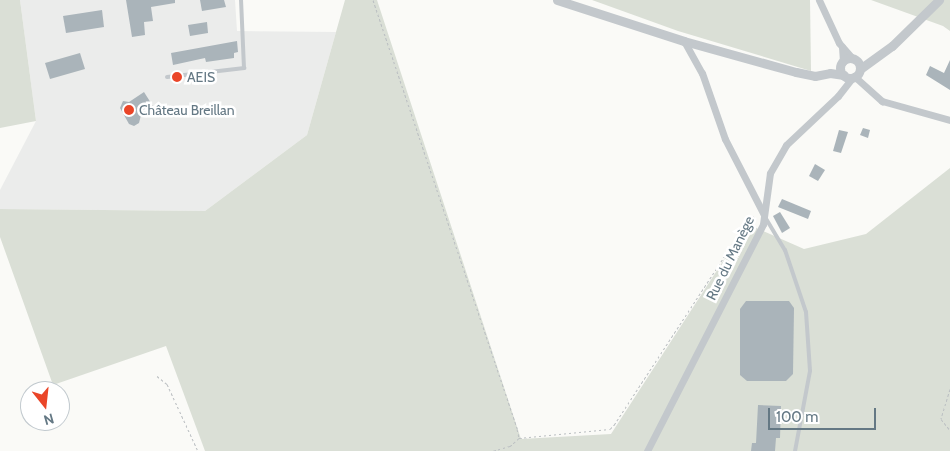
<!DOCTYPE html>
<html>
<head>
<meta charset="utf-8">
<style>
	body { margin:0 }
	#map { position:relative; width:950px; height:451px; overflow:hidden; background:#fafaf7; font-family:Cabin,sans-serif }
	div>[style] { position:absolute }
	.built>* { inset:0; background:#ebeceb }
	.green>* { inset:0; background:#dadfd6 }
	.building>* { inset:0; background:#aab4ba }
	.path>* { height:1px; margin-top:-0.5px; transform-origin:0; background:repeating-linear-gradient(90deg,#bbbfc2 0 2.5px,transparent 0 5px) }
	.service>* { height:4px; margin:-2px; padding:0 2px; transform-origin:2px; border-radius:2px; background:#c3c8cc }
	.minor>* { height:7px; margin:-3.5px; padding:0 3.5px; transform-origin:3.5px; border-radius:3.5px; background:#c3c8cc }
	.tertiary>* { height:9px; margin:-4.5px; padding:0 4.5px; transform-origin:4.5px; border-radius:4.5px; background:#c3c8cc }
	.tertiary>.ring { margin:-4.5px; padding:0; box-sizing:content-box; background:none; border:9px solid #c3c8cc; border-radius:50% }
	.dots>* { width:14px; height:14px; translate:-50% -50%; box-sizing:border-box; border:2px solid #fff; border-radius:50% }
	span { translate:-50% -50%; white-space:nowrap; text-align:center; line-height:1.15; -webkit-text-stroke:5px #fff; paint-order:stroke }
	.poi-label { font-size:14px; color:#647884 }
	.left { translate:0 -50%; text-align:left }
	.street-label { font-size:14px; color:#647884 }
	.north { position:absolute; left:20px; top:381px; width:50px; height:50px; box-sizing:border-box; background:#fff; border:1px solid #c1c9ce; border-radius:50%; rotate:164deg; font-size:14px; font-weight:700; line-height:20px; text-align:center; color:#647884 }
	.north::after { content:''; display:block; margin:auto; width:18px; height:22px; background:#ea4528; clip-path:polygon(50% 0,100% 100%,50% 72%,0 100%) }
	.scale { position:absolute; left:768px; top:408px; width:108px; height:22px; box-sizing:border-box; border:2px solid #647884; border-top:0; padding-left:6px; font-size:15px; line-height:18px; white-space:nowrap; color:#647884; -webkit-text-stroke:4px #fff; paint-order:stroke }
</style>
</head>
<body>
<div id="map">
	<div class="built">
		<i style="clip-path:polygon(20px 0,235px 0,237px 31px,336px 32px,307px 135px,205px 211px,0 209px,0 190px,36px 121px)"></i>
	</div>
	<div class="green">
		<i style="clip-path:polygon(0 0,20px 0,36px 121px,0 128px)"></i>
		<i style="clip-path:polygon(345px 0,377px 0,521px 439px,611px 434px,747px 224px,804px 249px,866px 234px,950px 168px,950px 451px,205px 451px,166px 346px,53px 385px,0 237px,0 209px,205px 211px,307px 135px)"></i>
		<i style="clip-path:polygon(592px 0,810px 0,811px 71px,678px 31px)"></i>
		<i style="clip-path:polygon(871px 0,950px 0,950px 31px,943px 26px)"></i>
	</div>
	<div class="building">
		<i style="clip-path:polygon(126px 0,175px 0,175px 3px,151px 7px,153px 21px,144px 22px,145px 35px,132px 37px)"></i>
		<i style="clip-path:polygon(200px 0,224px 0,226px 7px,202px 11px)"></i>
		<i style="clip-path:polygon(102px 10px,104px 27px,66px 33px,63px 16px)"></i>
		<i style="clip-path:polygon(207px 22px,208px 33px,190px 36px,188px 25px)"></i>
		<i style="clip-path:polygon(237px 41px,238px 52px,234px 53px,234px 58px,206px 62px,205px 58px,173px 65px,171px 53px)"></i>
		<i style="clip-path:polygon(80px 53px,85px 69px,50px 79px,45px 63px)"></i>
		<i style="clip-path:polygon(950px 60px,950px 90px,926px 75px,930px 66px,944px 73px)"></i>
		<i style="clip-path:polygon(144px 92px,156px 111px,146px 117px,142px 111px,139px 123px,134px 126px,129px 124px,120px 108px,123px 101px,129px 102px)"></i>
		<i style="clip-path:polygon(863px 128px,870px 130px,868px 138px,860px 135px)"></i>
		<i style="clip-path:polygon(839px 130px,848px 132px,841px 153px,833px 151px)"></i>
		<i style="clip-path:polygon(815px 164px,825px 170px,818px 181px,809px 176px)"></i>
		<i style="clip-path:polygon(782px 199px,811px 211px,808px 219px,778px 207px)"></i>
		<i style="clip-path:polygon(780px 212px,790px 228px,782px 233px,773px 216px)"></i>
		<i style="clip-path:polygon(746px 301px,789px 301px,794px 308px,793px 374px,786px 381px,747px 381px,740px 375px,740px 309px)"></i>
		<i style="clip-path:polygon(758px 405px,781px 406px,780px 438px,776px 438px,775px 451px,751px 451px,752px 443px,756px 443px)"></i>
	</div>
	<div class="path">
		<i style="left:373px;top:0;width:453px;rotate:71.4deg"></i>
		<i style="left:517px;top:429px;width:9px;rotate:77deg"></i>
		<i style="left:519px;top:438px;width:12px;rotate:138deg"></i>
		<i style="left:510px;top:446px;width:19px;rotate:164deg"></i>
		<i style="left:157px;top:376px;width:13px;rotate:39deg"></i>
		<i style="left:167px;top:384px;width:74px;rotate:65.2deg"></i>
		<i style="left:950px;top:389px;width:31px;rotate:107deg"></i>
		<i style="left:941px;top:419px;width:14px;rotate:51deg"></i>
		<i style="left:519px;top:438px;width:91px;rotate:-5.6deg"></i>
		<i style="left:610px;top:429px;width:6px;rotate:-45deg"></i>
		<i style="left:614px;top:425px;width:245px;rotate:-56.8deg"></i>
		<i style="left:748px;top:220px;width:8px;rotate:-30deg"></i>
	</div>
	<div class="service">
		<i style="left:167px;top:77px;width:78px;rotate:-6.7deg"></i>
		<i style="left:244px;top:68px;width:68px;rotate:-92.5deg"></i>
		<i style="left:765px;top:217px;width:39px;rotate:59deg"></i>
		<i style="left:785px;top:250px;width:65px;rotate:71.3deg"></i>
		<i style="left:806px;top:312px;width:59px;rotate:86.1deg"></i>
		<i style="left:810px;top:371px;width:81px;rotate:100.6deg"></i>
	</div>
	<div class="minor">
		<i style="left:819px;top:0;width:47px;rotate:65.1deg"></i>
		<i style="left:839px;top:43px;width:20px;rotate:49deg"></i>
		<i style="left:684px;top:41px;width:37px;rotate:61deg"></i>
		<i style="left:702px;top:73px;width:70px;rotate:70.8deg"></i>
		<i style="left:725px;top:139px;width:85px;rotate:62.8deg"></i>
		<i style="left:842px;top:47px;width:15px;rotate:86deg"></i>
		<i style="left:854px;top:76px;width:38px;rotate:42deg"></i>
		<i style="left:882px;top:101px;width:71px;rotate:15.6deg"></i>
		<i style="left:647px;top:451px;width:255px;rotate:-62.9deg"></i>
		<i style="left:763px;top:224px;width:51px;rotate:-82.2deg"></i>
		<i style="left:770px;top:173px;width:32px;rotate:-60deg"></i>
		<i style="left:786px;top:145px;width:71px;rotate:-43.3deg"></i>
		<i style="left:838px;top:96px;width:24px;rotate:-52deg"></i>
	</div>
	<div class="tertiary">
		<i style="left:557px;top:0;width:133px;rotate:17.9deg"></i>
		<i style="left:684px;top:41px;width:116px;rotate:15.5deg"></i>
		<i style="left:796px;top:72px;width:19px;rotate:12deg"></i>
		<i style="left:815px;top:76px;width:15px;rotate:-11deg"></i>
		<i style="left:830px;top:73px;width:14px;rotate:8deg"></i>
		<i class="ring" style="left:840px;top:58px;width:11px;height:11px"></i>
		<i style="left:860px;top:69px;width:39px;rotate:-36deg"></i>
		<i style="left:892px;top:46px;width:66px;rotate:-44.4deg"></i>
	</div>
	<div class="dots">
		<i style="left:177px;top:77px;background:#ea4528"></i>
		<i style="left:129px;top:110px;background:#ea4528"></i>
	</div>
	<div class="poi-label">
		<span class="left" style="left:187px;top:77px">AEIS</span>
		<span class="left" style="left:139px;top:110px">Château Breillan</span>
	</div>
	<div class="street-label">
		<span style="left:730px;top:258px;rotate:-64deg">Rue du Manège</span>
	</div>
	<div class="north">N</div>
	<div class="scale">100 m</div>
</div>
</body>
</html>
